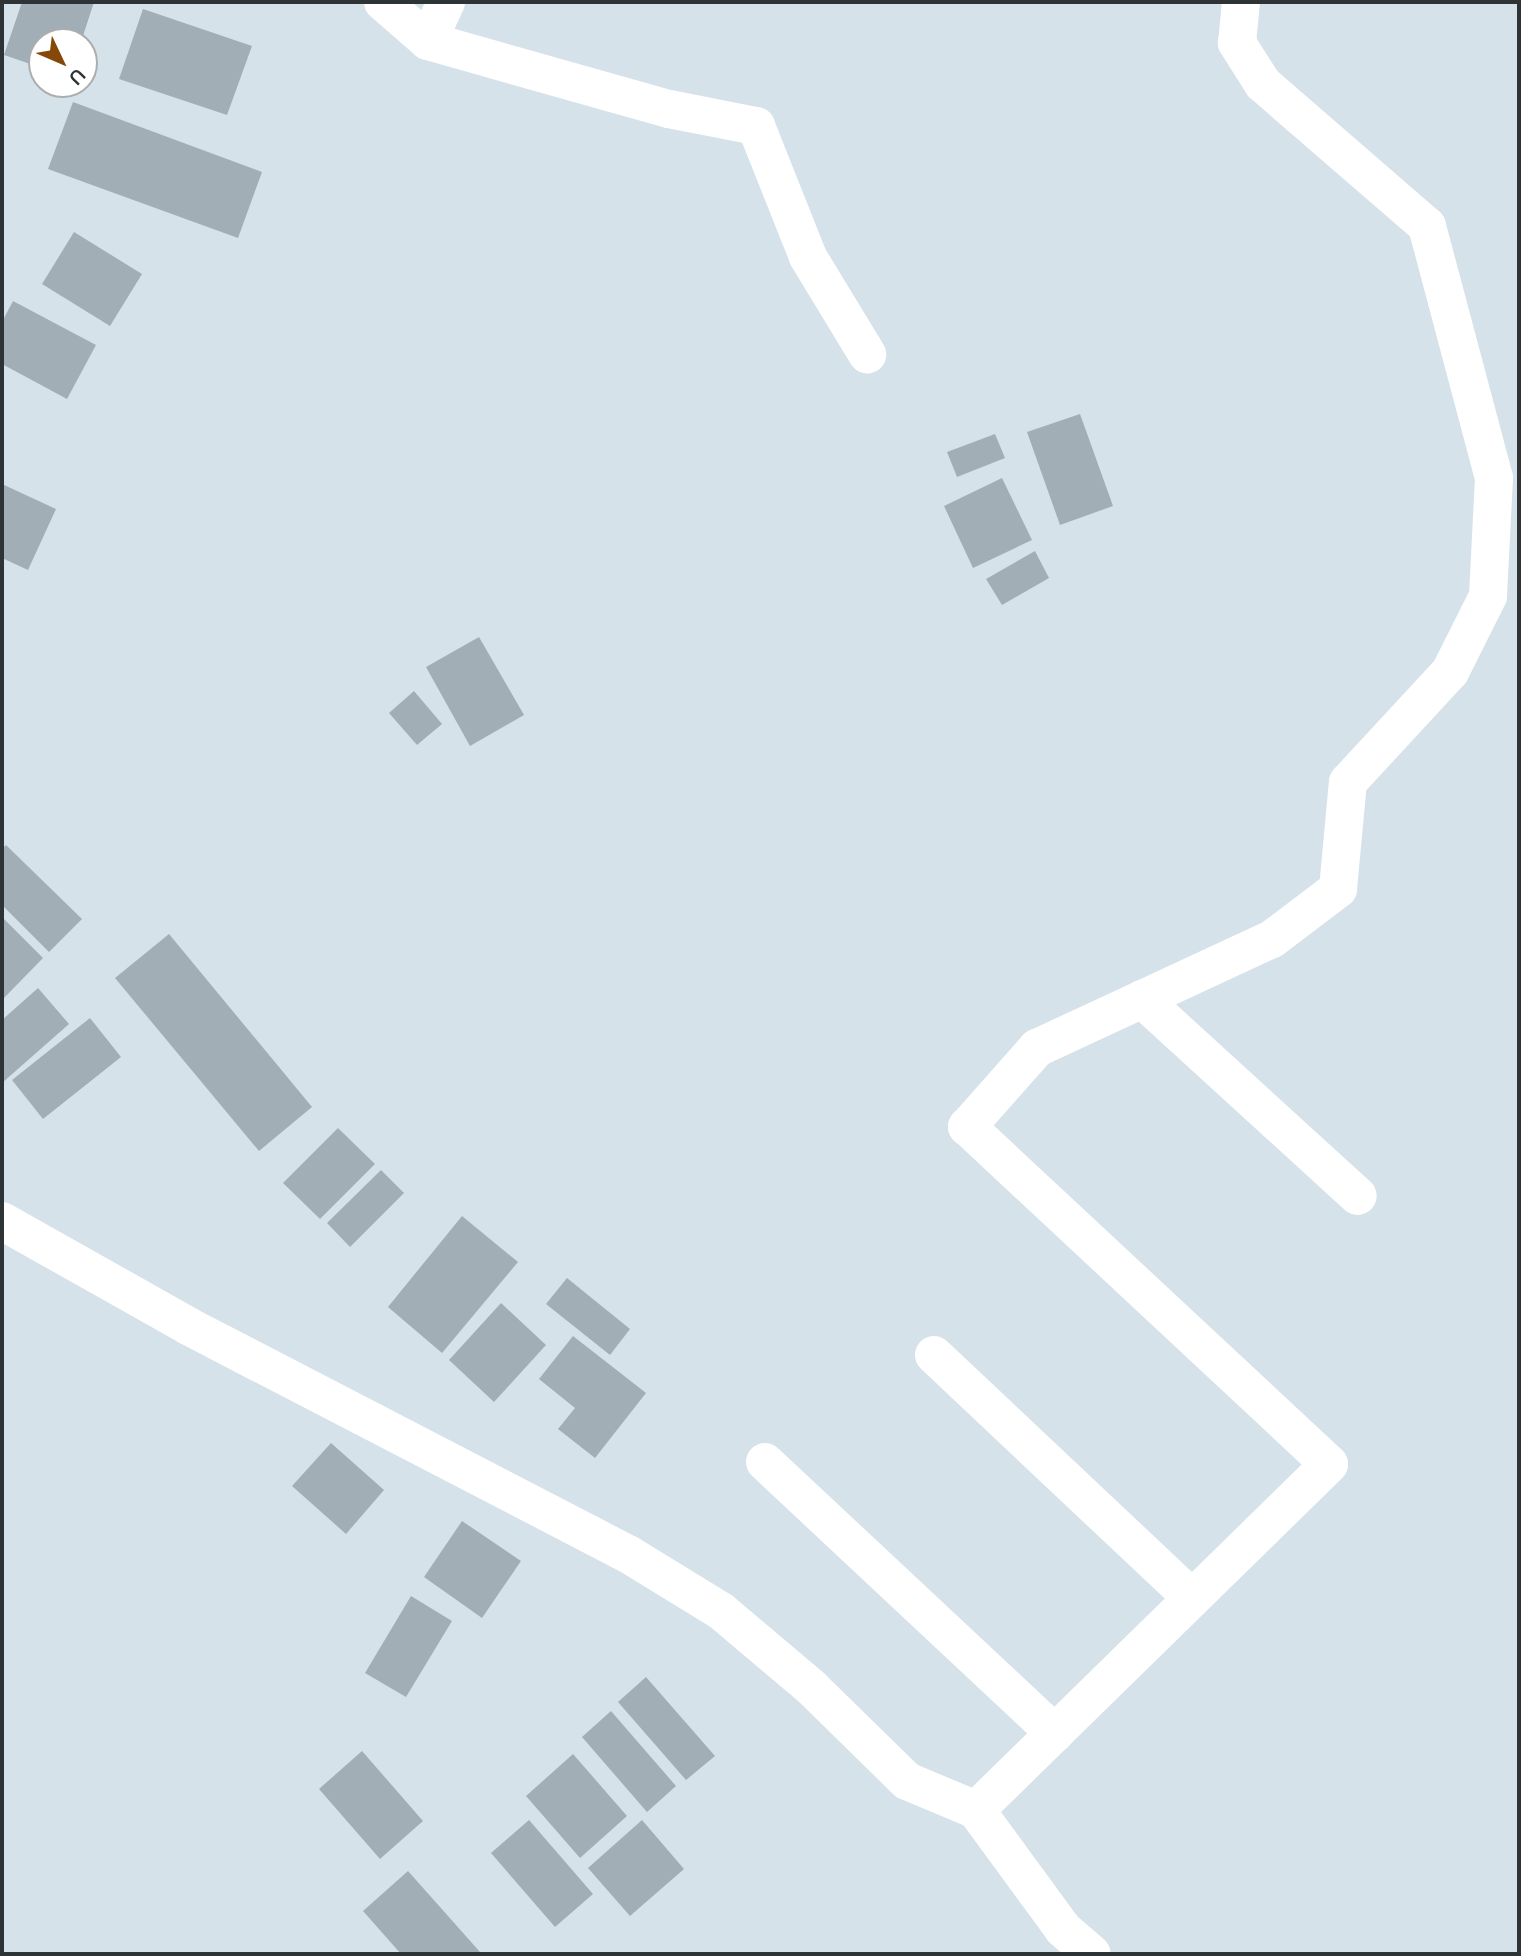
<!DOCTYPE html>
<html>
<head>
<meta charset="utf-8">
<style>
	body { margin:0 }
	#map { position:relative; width:1521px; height:1956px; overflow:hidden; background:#d6e2ea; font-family:"Nunito Sans",sans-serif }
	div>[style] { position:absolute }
	.building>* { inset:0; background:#a2aeb5 }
	.minor>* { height:38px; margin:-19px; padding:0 19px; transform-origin:19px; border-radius:19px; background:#fff }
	span { translate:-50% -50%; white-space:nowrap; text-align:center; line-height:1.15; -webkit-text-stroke:5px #fff; paint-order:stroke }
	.frame { position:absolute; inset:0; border:4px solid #2e3336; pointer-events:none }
	.north { position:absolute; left:28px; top:28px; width:70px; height:70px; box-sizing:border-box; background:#fff; border:2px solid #abadaf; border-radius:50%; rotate:134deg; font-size:19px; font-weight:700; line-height:28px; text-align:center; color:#2e3336 }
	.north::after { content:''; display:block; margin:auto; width:24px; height:32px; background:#864808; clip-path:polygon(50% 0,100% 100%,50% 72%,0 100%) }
</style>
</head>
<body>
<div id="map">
	<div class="building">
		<i style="clip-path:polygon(22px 2px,94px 2px,81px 42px,42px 42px,42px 68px,4px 55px)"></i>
		<i style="clip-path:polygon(143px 9px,252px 46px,227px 115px,119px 79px)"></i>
		<i style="clip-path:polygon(73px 102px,262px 172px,238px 238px,48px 169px)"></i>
		<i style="clip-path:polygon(74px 232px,142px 274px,110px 326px,42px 284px)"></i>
		<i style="clip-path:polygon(13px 301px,96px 345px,67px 399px,2px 364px,2px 322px)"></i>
		<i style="clip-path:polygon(1080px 414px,1113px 506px,1060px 525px,1027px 432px)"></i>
		<i style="clip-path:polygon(995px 434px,1005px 458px,957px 477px,947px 452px)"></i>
		<i style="clip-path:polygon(1002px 478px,1032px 540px,973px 568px,944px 506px)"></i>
		<i style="clip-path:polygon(2px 484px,56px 509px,28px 570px,2px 558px)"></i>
		<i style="clip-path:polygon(1035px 551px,1049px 578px,1002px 605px,986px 579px)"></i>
		<i style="clip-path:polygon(479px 637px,524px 715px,470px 746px,426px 667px)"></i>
		<i style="clip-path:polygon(414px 691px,442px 724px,417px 745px,389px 713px)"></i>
		<i style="clip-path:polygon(6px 845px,82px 919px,49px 952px,2px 905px,2px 849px)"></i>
		<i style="clip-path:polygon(2px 917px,43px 958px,2px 1000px)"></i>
		<i style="clip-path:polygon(169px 934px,312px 1107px,259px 1151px,115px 978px)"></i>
		<i style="clip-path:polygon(38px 988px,69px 1024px,2px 1083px,2px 1020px)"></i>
		<i style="clip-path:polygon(90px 1018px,121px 1057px,43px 1119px,12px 1080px)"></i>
		<i style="clip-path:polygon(338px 1128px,375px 1164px,320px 1219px,283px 1183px)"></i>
		<i style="clip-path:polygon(381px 1170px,404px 1193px,350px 1247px,327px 1223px)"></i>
		<i style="clip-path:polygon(462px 1216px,518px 1262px,442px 1353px,388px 1307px)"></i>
		<i style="clip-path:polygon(567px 1278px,630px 1329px,610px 1355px,546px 1304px)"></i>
		<i style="clip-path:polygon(501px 1303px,546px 1345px,494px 1402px,449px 1360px)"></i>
		<i style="clip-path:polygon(573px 1336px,646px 1393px,595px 1458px,558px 1429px,575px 1408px,539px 1379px)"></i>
		<i style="clip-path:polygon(331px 1443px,384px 1490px,346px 1534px,292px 1486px)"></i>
		<i style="clip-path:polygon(462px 1521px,521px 1561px,482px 1618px,424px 1577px)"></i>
		<i style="clip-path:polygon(411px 1596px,452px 1621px,406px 1697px,365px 1673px)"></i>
		<i style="clip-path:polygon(646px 1677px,715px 1756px,686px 1780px,618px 1702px)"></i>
		<i style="clip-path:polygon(611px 1711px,676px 1786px,647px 1812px,582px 1737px)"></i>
		<i style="clip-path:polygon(362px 1751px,423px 1821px,380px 1859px,319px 1789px)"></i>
		<i style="clip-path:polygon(573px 1754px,627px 1816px,580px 1858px,526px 1796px)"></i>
		<i style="clip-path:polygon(529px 1820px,593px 1894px,555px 1927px,491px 1853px)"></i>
		<i style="clip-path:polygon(642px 1820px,684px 1869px,630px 1916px,588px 1868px)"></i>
		<i style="clip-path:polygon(408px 1871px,480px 1952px,478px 1954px,401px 1954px,363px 1911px)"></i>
	</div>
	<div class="minor">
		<i style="left:383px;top:2px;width:60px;rotate:40.9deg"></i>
		<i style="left:428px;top:41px;width:250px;rotate:15.8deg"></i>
		<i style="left:669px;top:109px;width:89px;rotate:11.1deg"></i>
		<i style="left:756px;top:126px;width:141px;rotate:68.3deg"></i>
		<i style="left:808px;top:257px;width:114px;rotate:58.7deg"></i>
		<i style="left:428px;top:41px;width:43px;rotate:-65.2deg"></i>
		<i style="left:1142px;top:999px;width:292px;rotate:42.4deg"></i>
		<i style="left:2px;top:1221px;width:214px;rotate:29.4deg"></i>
		<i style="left:188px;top:1326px;width:496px;rotate:27.4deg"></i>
		<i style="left:628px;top:1554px;width:109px;rotate:31.5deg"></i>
		<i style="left:721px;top:1611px;width:119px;rotate:40.2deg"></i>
		<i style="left:812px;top:1688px;width:133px;rotate:44.4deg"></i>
		<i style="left:907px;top:1781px;width:75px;rotate:22.8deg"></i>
		<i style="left:976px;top:1810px;width:147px;rotate:53.8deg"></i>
		<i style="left:1063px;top:1929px;width:38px;rotate:41deg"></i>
		<i style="left:934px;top:1355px;width:354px;rotate:43.3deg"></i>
		<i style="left:765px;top:1462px;width:397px;rotate:43.1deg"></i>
		<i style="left:976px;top:1810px;width:494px;rotate:-44.4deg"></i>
		<i style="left:1329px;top:1464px;width:495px;rotate:-137deg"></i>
		<i style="left:967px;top:1127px;width:106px;rotate:-48.5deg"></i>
		<i style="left:1037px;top:1048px;width:259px;rotate:-24.9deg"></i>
		<i style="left:1272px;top:939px;width:83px;rotate:-37.1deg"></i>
		<i style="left:1338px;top:889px;width:107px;rotate:-84.7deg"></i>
		<i style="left:1348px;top:782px;width:150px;rotate:-47.2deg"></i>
		<i style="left:1450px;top:672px;width:85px;rotate:-63.4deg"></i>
		<i style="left:1488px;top:596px;width:118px;rotate:-87.1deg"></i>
		<i style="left:1494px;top:478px;width:261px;rotate:-104.9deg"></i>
		<i style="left:1427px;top:226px;width:217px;rotate:-139.1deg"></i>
		<i style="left:1263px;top:84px;width:49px;rotate:-122.4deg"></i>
		<i style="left:1237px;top:43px;width:41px;rotate:-84.4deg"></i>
	</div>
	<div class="frame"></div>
	<div class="north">U</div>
</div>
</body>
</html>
